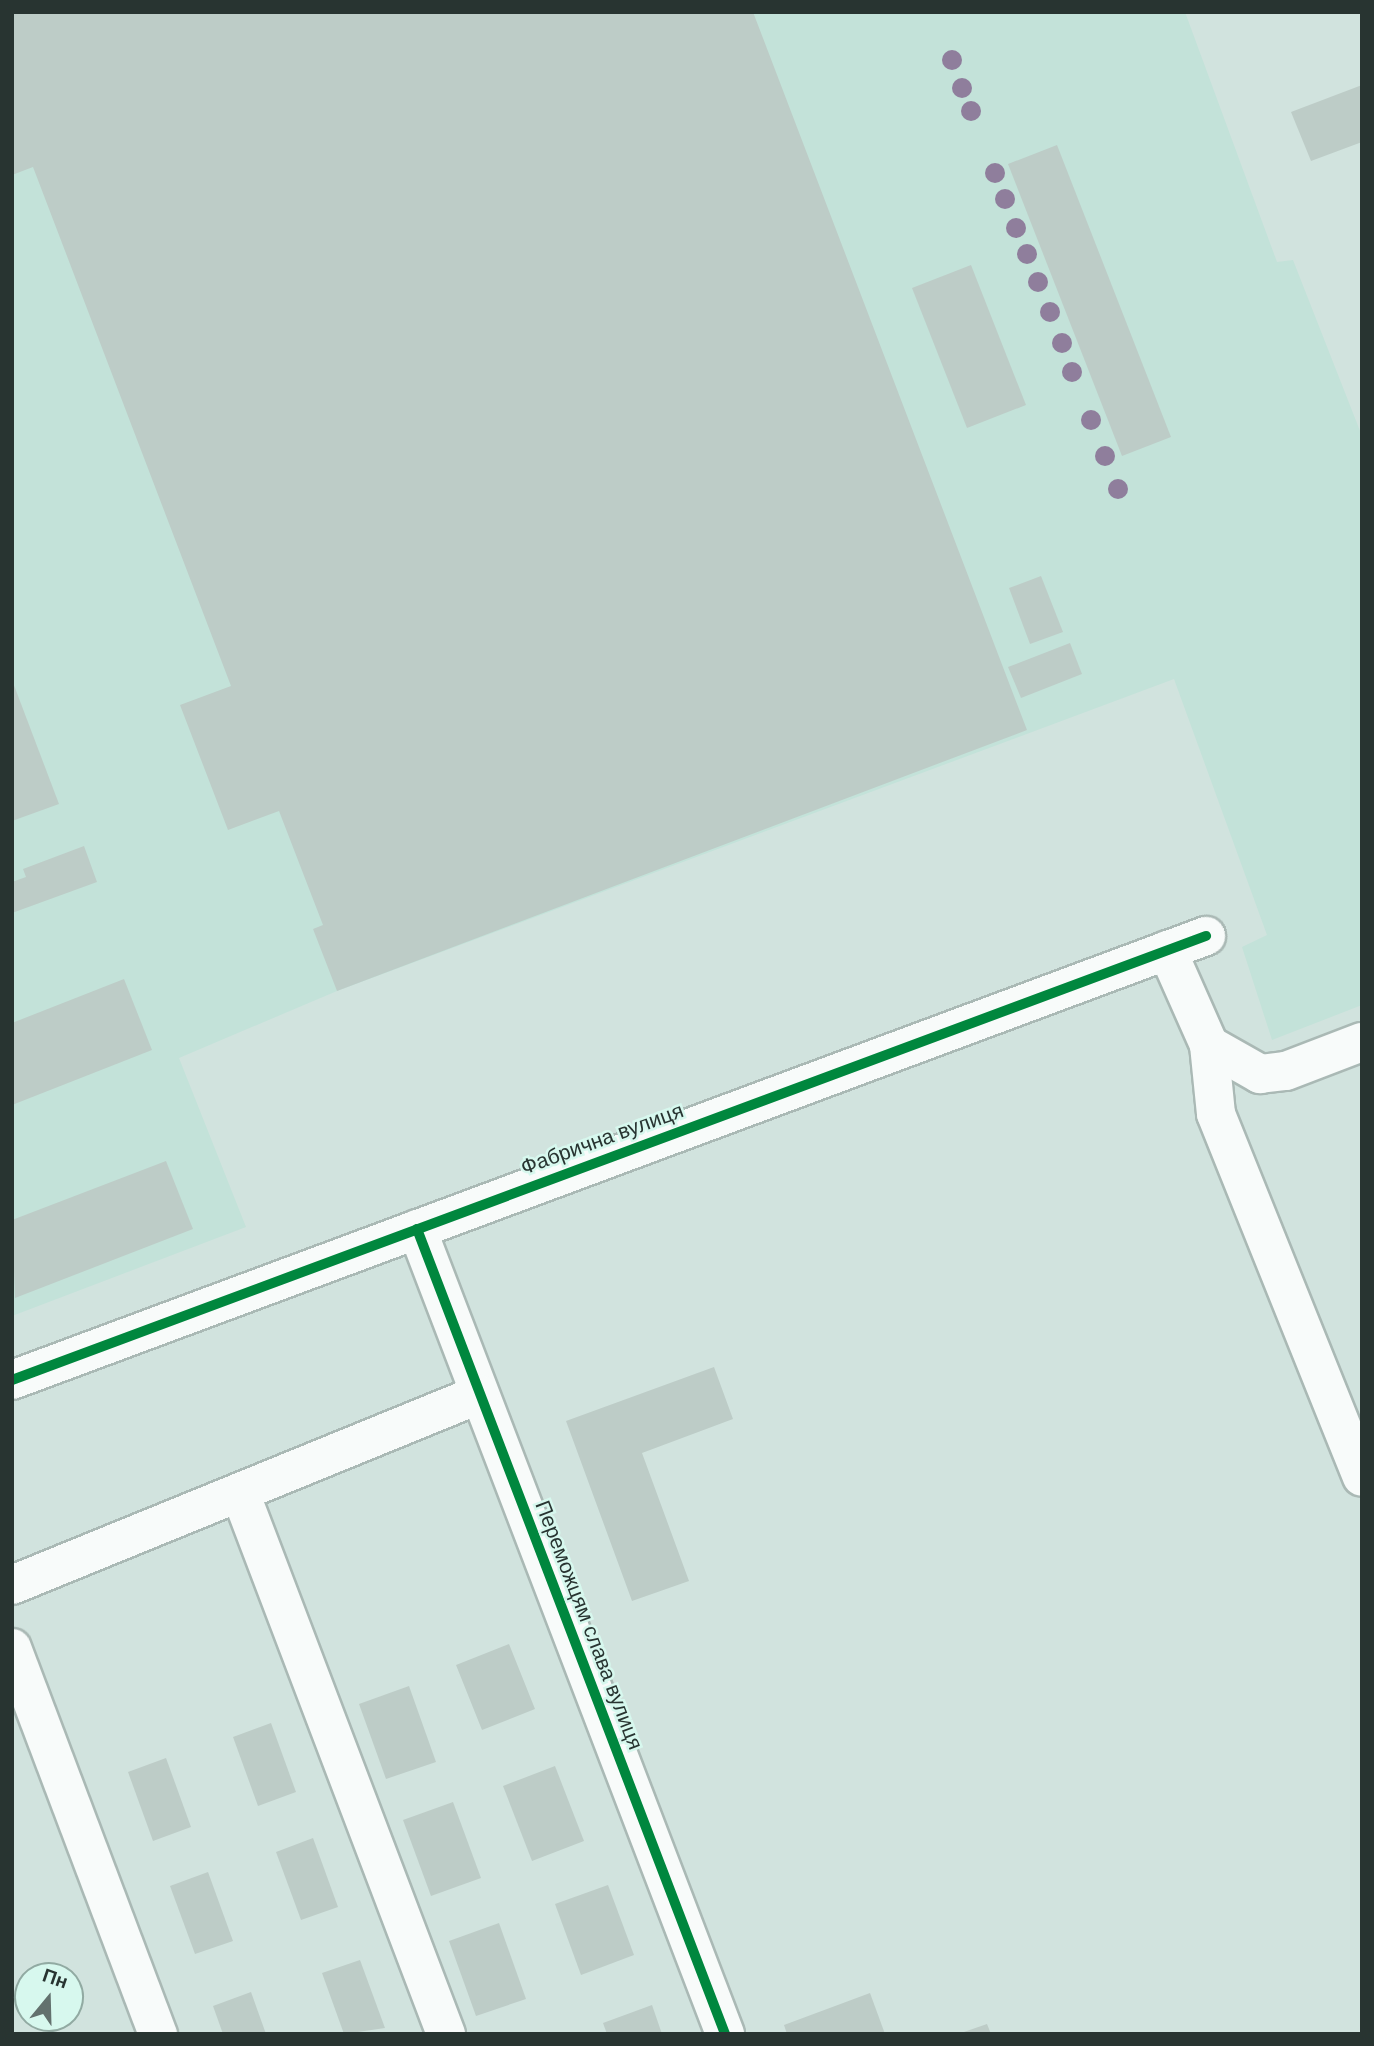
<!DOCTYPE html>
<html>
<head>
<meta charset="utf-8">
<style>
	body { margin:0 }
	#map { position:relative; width:1374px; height:2046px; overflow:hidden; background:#d1e3de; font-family:Arial,sans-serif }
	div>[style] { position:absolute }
	.built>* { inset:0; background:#c3e2d9 }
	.building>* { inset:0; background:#bdccc7 }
	.roads { filter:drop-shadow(2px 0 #aab9b5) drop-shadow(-2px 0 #aab9b5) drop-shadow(0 2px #aab9b5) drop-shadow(0 -2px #aab9b5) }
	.minor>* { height:38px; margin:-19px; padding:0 19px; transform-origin:19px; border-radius:19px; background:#f8fbfa }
	.cycleway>* { height:10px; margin:-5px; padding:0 5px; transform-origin:5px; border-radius:5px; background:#00873e }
	.trees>* { width:20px; height:20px; margin:-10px; border-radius:50%; background:#8f7e9c }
	span { translate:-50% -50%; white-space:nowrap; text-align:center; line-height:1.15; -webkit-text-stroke:5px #d7f8ee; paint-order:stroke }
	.street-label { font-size:21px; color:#283431 }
	.frame { position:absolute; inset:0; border:14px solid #283431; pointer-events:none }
	.north { position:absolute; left:14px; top:1962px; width:70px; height:70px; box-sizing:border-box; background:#d7f8ee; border:2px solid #91aaa2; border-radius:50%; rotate:19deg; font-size:19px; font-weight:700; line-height:28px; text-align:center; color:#283431 }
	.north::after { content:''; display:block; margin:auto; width:24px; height:32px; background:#63716e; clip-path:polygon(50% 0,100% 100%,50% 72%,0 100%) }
</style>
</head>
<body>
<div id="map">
	<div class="built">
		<i style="clip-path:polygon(12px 12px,1185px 12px,1277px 262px,1293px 260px,1362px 436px,1362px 1005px,1272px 1040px,1242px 947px,1267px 935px,1174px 679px,337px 991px,179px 1058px,246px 1227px,12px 1316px)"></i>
	</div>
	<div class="building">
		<i style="clip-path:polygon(12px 12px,753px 12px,1027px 730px,337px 991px,313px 929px,323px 925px,279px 811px,228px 830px,180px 705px,231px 686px,33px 167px,12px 175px)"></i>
		<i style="clip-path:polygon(1362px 85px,1362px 142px,1311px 161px,1291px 112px)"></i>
		<i style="clip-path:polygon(1057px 145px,1171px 437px,1122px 456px,1008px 164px)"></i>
		<i style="clip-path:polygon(971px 265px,1026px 405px,967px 428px,912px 288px)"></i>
		<i style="clip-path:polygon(1041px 576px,1063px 632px,1030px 644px,1009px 588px)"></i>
		<i style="clip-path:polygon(1070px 643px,1082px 674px,1021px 698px,1008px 667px)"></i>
		<i style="clip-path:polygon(12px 680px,59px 804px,12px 821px)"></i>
		<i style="clip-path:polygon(84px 846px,97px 882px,12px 913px,12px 882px,26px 877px,23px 869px)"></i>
		<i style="clip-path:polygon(124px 979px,152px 1050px,12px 1105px,12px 1023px)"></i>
		<i style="clip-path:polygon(166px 1161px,193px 1229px,15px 1298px,12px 1220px)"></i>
		<i style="clip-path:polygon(714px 1367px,733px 1419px,642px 1453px,689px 1581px,632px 1601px,566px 1421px)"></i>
		<i style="clip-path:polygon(509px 1644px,535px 1709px,482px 1730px,456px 1665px)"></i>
		<i style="clip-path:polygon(409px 1686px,436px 1762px,386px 1779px,359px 1704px)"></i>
		<i style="clip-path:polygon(271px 1723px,296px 1792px,258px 1806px,233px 1737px)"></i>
		<i style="clip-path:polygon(166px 1758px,191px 1827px,153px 1841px,128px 1772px)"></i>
		<i style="clip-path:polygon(555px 1766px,584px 1841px,532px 1861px,503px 1786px)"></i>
		<i style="clip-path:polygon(453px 1802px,481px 1878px,431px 1896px,403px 1820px)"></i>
		<i style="clip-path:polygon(313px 1838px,338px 1907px,301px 1920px,276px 1852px)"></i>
		<i style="clip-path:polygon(208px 1872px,233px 1941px,195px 1954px,170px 1886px)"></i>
		<i style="clip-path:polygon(608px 1885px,634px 1955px,581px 1975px,555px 1904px)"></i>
		<i style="clip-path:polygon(499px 1923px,526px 1999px,476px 2016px,449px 1941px)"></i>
		<i style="clip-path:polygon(360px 1960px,385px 2028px,344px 2034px,322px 1973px)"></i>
		<i style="clip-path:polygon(251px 1992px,266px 2034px,223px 2034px,213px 2006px)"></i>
		<i style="clip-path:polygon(870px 1993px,885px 2034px,787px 2034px,784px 2025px)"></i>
		<i style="clip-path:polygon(652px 2005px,662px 2034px,607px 2034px,603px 2023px)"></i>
		<i style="clip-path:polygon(987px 2024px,991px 2034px,961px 2034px,961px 2033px)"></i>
	</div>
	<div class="roads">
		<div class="minor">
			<i style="left:1167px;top:950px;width:104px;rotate:66.1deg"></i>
			<i style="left:1209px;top:1045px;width:59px;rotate:29.6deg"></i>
			<i style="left:1260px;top:1074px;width:26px;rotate:-7deg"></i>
			<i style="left:1286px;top:1071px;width:81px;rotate:-20.9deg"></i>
			<i style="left:1209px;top:1045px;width:69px;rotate:84.2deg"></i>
			<i style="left:1216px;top:1114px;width:391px;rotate:68.1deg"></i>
			<i style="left:417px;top:1229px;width:862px;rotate:69.06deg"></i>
			<i style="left:12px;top:1380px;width:1274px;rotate:-20.4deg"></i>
			<i style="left:241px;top:1495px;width:577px;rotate:69.18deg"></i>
			<i style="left:12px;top:1585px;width:505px;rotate:-22.2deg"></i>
			<i style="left:12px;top:1648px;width:413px;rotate:69.3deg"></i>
		</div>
	</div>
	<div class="cycleway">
		<i style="left:417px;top:1229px;width:862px;rotate:69.06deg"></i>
		<i style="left:12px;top:1380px;width:1274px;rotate:-20.4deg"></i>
	</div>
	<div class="trees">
		<i style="left:952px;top:60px"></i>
		<i style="left:962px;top:88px"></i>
		<i style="left:971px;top:111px"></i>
		<i style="left:995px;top:173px"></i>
		<i style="left:1005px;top:199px"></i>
		<i style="left:1016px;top:228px"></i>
		<i style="left:1027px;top:254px"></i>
		<i style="left:1038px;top:282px"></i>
		<i style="left:1050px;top:312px"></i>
		<i style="left:1062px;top:343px"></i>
		<i style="left:1072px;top:372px"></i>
		<i style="left:1091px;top:420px"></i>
		<i style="left:1105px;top:456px"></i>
		<i style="left:1118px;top:489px"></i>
	</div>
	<div class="street-label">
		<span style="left:602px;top:1139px;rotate:-20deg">Фабрична вулиця</span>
		<span style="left:589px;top:1625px;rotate:69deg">Переможцям слава вулиця</span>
	</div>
	<div class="frame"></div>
	<div class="north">Пн</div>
</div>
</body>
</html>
